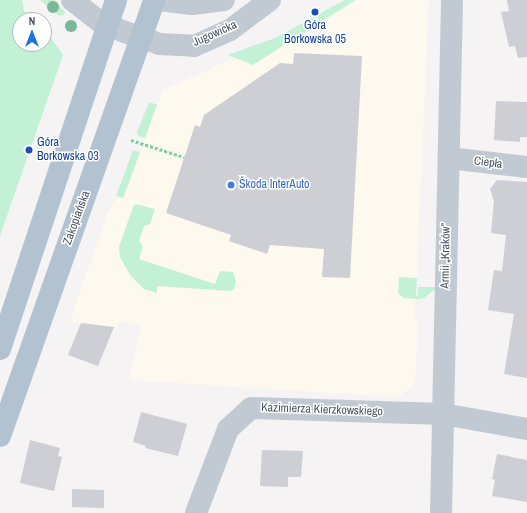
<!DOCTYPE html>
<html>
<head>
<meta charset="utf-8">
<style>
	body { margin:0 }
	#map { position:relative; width:527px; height:513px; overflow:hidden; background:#f5f3f3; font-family:"Archivo Narrow",sans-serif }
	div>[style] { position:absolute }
	.commercial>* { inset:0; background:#fdf9ef }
	.green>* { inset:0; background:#c3f1d5 }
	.building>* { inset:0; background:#cdcfd5 }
	.path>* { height:2.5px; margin-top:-1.25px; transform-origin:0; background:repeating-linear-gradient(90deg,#7ad0a6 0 3px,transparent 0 5px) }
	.minor>* { height:22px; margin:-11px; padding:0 11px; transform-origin:11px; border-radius:11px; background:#c1cad2 }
	.major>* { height:22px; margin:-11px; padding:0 11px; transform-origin:11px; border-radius:11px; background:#b3c2d1 }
	.trees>* { width:12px; height:12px; margin:-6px; border-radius:50%; background:#7bb799 }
	.dots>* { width:11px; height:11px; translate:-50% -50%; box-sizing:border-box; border:2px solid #fff; border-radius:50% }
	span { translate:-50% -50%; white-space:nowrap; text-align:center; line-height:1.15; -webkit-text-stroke:3px #fff; paint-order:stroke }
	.transit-label { font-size:12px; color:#164399 }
	.left { translate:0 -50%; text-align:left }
	.street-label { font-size:12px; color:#4a5661 }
	.shop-label { font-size:12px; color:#366cbe }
	.north { position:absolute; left:12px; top:12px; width:40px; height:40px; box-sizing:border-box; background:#fff; border:1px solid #b7bbc0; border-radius:50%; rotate:0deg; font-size:11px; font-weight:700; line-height:16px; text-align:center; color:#4a5661 }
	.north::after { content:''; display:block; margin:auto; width:14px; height:18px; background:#1a73e8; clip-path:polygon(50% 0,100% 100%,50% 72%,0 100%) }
</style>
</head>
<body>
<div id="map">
	<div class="commercial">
		<i style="clip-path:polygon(358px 0,429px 0,415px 310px,415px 320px,418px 321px,415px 384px,398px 397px,129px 380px,141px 325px,119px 321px,118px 327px,79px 323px,70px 321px,107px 214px,117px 197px,124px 199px,163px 90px,289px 33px,303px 35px)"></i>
	</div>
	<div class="green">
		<i style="clip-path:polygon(0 0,22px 0,24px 11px,38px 20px,20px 20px,20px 44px,44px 44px,44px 28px,63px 55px,0 236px)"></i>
		<i style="clip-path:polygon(40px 0,54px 0,65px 12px,64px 15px,59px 16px)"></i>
		<i style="clip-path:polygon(345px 0,355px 0,253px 65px,228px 55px,275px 38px)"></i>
		<i style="clip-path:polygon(149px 103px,157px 104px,145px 138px,138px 136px,137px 132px)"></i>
		<i style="clip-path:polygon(133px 150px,140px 152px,123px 198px,116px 196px)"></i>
		<i style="clip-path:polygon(136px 204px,155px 209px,150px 224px,144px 226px,139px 241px,143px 246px,139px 259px,215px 284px,220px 271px,233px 272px,236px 281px,234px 289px,230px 291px,157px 286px,157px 293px,144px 289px,130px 275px,120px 257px,119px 247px,133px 207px)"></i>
		<i style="clip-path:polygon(399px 277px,417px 278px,416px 296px,418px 296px,418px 287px,438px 287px,424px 298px,419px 299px,404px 298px,398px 293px)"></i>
	</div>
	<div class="building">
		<i style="clip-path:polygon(507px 0,527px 0,527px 57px,518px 58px,515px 46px,509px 47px,501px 12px,509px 11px)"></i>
		<i style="clip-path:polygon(294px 53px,362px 56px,350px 278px,322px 277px,324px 249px,270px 245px,267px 254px,229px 241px,231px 235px,166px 213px,195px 125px,200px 127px,204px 115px,280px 63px,293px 64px)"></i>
		<i style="clip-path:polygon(496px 101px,527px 102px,527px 137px,520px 137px,520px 142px,494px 140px)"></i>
		<i style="clip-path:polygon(497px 180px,527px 182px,527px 378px,504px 374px,514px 314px,488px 310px,494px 270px,502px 271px,506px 235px,491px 233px,494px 201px,490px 189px)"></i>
		<i style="clip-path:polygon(81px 323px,114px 327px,98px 366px,68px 355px)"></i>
		<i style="clip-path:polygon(141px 412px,187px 424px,178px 456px,145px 448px,146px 446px,133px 442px)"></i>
		<i style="clip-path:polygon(30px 440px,60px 448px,58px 456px,62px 457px,54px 491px,20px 483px)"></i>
		<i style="clip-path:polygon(262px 450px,303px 451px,301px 477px,288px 477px,288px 487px,260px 486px)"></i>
		<i style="clip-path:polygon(497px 454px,527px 460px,527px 502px,492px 496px,495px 480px,492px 479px)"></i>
		<i style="clip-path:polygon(72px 489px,104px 490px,104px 508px,72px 507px)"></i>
	</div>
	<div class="path">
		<i style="left:131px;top:140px;width:56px;rotate:17.8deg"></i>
	</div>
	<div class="minor">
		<i style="left:72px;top:0;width:34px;rotate:38deg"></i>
		<i style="left:99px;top:21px;width:25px;rotate:23deg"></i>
		<i style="left:122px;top:31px;width:39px;rotate:19deg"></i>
		<i style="left:159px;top:44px;width:35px;rotate:3deg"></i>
		<i style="left:194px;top:46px;width:39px;rotate:-24deg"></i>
		<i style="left:230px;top:30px;width:50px;rotate:-36.9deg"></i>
		<i style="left:159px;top:0;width:33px;rotate:7deg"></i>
		<i style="left:192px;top:4px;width:32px;rotate:-7deg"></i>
		<i style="left:449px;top:158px;width:79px;rotate:6.6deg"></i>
		<i style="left:196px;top:513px;width:90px;rotate:-69.1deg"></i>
		<i style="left:228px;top:429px;width:31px;rotate:-42deg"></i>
		<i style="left:251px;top:408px;width:192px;rotate:1.8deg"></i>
		<i style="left:443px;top:414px;width:85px;rotate:10.1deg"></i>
		<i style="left:441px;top:513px;width:513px;rotate:-88.77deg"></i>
	</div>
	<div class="major">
		<i style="left:0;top:349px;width:368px;rotate:-71.6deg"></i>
		<i style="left:0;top:436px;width:462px;rotate:-70.5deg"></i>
	</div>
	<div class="trees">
		<i style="left:53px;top:7px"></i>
		<i style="left:71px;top:26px"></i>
	</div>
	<div class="dots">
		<i style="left:315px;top:12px;background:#1a4fb4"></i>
		<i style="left:29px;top:150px;background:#1a4fb4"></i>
		<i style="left:231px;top:185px;background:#3f7fe0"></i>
	</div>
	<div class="transit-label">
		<span style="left:315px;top:33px">Góra<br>Borkowska 05</span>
		<span class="left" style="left:37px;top:150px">Góra<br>Borkowska 03</span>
	</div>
	<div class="street-label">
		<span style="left:215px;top:34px;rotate:-24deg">Jugowicka</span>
		<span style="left:488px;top:163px;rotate:7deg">Ciepła</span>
		<span style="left:77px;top:218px;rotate:-70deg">Zakopiańska</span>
		<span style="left:446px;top:256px;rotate:-89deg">Armii „Kraków”</span>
		<span style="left:322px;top:410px;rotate:2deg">Kazimierza Kierzkowskiego</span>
	</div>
	<div class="shop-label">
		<span class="left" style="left:239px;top:185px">Škoda InterAuto</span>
	</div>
	<div class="north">N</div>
</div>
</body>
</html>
